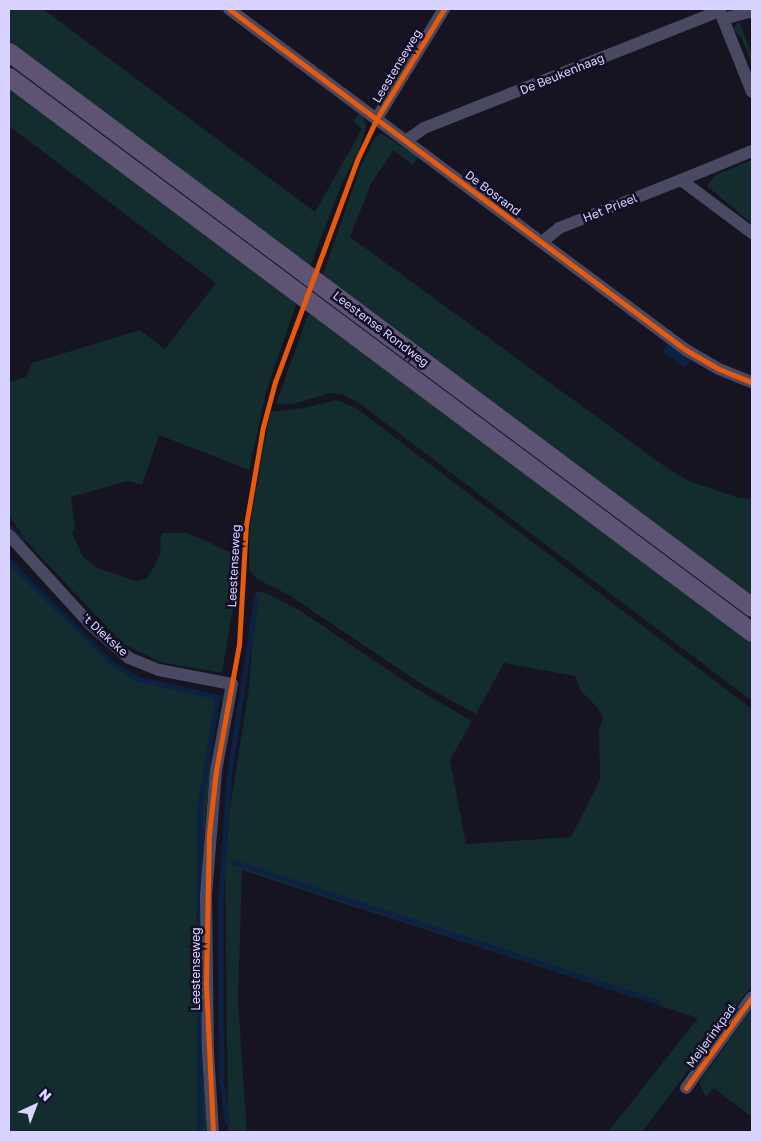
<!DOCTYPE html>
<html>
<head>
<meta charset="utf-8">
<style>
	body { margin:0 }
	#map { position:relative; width:761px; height:1141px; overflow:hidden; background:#161421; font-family:"Golos Text",sans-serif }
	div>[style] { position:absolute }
	.green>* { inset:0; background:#132c2d }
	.water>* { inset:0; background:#0d2144 }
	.stream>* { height:4.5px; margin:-2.25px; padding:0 2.25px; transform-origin:2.25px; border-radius:2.25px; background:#0d2144 }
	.street>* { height:12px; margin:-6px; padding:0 6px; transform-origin:6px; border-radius:6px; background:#4a4962 }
	.primary>* { height:19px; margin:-9.5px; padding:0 9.5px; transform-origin:9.5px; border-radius:9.5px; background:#5e5373 }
	.cycleway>* { height:5px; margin:-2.5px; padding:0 2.5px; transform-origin:2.5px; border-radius:2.5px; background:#e8590c }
	span { translate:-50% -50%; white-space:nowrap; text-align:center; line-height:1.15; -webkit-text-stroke:5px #130f26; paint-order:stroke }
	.street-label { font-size:12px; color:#d9d4ff }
	.frame { position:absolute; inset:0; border:10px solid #d9d4ff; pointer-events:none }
	.north { position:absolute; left:10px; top:1081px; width:50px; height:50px; -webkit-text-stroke:4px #130f26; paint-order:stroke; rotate:43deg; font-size:14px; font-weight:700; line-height:20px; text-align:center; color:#d9d4ff }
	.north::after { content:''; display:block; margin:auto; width:18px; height:22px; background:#d9d4ff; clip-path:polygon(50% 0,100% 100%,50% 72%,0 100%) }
</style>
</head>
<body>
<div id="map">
	<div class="green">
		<i style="clip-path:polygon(9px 9px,43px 9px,315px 212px,362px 129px,353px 121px,360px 112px,362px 115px,366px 126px,360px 148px,342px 183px,309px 269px,37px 66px,9px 40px)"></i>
		<i style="clip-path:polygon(739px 21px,752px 55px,752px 64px,742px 39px,733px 29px)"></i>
		<i style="clip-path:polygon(9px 84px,298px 299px,266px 392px,249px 470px,159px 435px,142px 485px,128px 481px,71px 497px,75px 527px,72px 533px,83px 557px,98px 568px,136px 581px,146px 579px,154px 567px,160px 554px,161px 533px,188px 533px,234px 554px,235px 597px,222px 673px,160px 662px,122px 643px,25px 540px,9px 515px,9px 382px,26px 377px,32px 363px,140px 330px,165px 349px,216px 283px,9px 126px)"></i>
		<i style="clip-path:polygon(382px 134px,418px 157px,413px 165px,393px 150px,371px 184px,350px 237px,667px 468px,689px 481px,739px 498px,752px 499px,752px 601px,322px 277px,360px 168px,376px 136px)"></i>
		<i style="clip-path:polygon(752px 160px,752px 224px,707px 186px,715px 175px)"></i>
		<i style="clip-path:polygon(319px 312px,752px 636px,752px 701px,359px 403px,344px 395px,330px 393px,293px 404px,276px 404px,308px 315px)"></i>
		<i style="clip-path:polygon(336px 400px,356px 408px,752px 709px,752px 985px,642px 1132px,608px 1132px,698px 1018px,242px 870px,238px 1002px,247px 1132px,228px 1132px,225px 865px,230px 808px,249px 687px,256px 591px,266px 593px,299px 610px,415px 688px,472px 721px,450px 760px,466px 844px,571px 837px,600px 780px,599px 729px,603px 719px,598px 708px,581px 691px,575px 676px,504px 663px,476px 714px,423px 685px,289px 595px,257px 579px,249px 570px,249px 530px,270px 412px,304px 408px)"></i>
		<i style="clip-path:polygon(9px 557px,102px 655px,124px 671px,157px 684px,211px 694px,216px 702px,197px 916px,197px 980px,207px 1132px,9px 1132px)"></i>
		<i style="clip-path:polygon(752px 1008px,752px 1117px,714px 1088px,706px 1097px,699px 1083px)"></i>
	</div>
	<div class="water">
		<i style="clip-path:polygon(667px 344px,691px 360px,685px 368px,662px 351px)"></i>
	</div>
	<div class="stream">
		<i style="left:9px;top:526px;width:19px;rotate:47deg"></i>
		<i style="left:9px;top:561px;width:145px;rotate:44.7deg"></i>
		<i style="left:112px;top:663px;width:31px;rotate:31deg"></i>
		<i style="left:139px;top:679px;width:81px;rotate:12.8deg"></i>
		<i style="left:218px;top:697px;width:111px;rotate:99.3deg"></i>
		<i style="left:200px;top:807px;width:325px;rotate:90deg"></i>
		<i style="left:233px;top:862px;width:447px;rotate:18.2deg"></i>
		<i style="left:227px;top:1123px;width:43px;rotate:-97.9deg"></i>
		<i style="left:221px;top:1080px;width:176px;rotate:-90.3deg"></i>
		<i style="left:220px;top:904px;width:129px;rotate:-86deg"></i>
		<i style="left:229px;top:775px;width:178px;rotate:-81.3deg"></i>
	</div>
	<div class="street">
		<i style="left:229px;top:9px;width:570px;rotate:36.73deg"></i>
		<i style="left:686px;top:350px;width:38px;rotate:30deg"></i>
		<i style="left:719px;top:369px;width:35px;rotate:22deg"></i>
		<i style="left:719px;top:9px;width:89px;rotate:68.3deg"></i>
		<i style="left:723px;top:19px;width:30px;rotate:-15deg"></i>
		<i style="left:377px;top:118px;width:128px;rotate:-58.4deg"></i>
		<i style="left:407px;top:140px;width:21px;rotate:-35deg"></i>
		<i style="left:424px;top:128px;width:318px;rotate:-21.6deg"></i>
		<i style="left:752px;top:151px;width:77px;rotate:157.8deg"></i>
		<i style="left:681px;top:180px;width:89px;rotate:36.7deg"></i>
		<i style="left:542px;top:242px;width:22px;rotate:-39deg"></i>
		<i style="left:559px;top:228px;width:131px;rotate:-21.5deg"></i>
		<i style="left:9px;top:535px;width:122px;rotate:47.7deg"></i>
		<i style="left:91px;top:625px;width:50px;rotate:41deg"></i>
		<i style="left:129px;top:658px;width:32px;rotate:22deg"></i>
		<i style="left:159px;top:670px;width:74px;rotate:10.9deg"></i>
		<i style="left:232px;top:684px;width:88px;rotate:100.4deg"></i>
		<i style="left:216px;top:771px;width:125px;rotate:94.6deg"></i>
		<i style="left:206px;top:896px;width:156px;rotate:89.3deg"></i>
		<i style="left:208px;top:1052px;width:80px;rotate:86.4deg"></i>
		<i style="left:686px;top:1088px;width:112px;rotate:-54deg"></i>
	</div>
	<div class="primary">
		<i style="left:9px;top:52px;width:927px;rotate:36.76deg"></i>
		<i style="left:9px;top:77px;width:927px;rotate:36.76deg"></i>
	</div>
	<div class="cycleway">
		<i style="left:229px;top:9px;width:570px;rotate:36.73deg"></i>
		<i style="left:686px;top:350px;width:38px;rotate:30deg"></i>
		<i style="left:719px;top:369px;width:35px;rotate:22deg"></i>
		<i style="left:686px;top:1088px;width:112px;rotate:-54deg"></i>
		<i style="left:213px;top:1132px;width:148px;rotate:-92.7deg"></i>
		<i style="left:206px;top:984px;width:150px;rotate:-88.9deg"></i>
		<i style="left:209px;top:834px;width:63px;rotate:-83.7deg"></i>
		<i style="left:216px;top:771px;width:128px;rotate:-79.7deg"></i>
		<i style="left:239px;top:645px;width:120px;rotate:-86.7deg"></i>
		<i style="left:246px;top:525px;width:99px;rotate:-80.2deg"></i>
		<i style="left:263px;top:427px;width:47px;rotate:-75.1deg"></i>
		<i style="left:275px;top:382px;width:237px;rotate:-69.7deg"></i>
		<i style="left:357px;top:160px;width:47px;rotate:-64.5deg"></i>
		<i style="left:377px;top:118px;width:128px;rotate:-58.4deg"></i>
	</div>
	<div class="street-label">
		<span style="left:397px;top:66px;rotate:-59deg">Leestenseweg</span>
		<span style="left:562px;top:74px;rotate:-22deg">De Beukenhaag</span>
		<span style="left:493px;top:193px;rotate:37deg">De Bosrand</span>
		<span style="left:610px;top:208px;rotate:-22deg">Het Prieel</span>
		<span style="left:381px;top:329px;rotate:37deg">Leestense Rondweg</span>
		<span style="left:234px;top:566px;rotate:-87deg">Leestenseweg</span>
		<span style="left:105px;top:635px;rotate:42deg">'t Diekske</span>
		<span style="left:196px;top:969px;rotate:-90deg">Leestenseweg</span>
		<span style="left:711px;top:1036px;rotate:-54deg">Meijerinkpad</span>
	</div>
	<div class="frame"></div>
	<div class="north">N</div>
</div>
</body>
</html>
